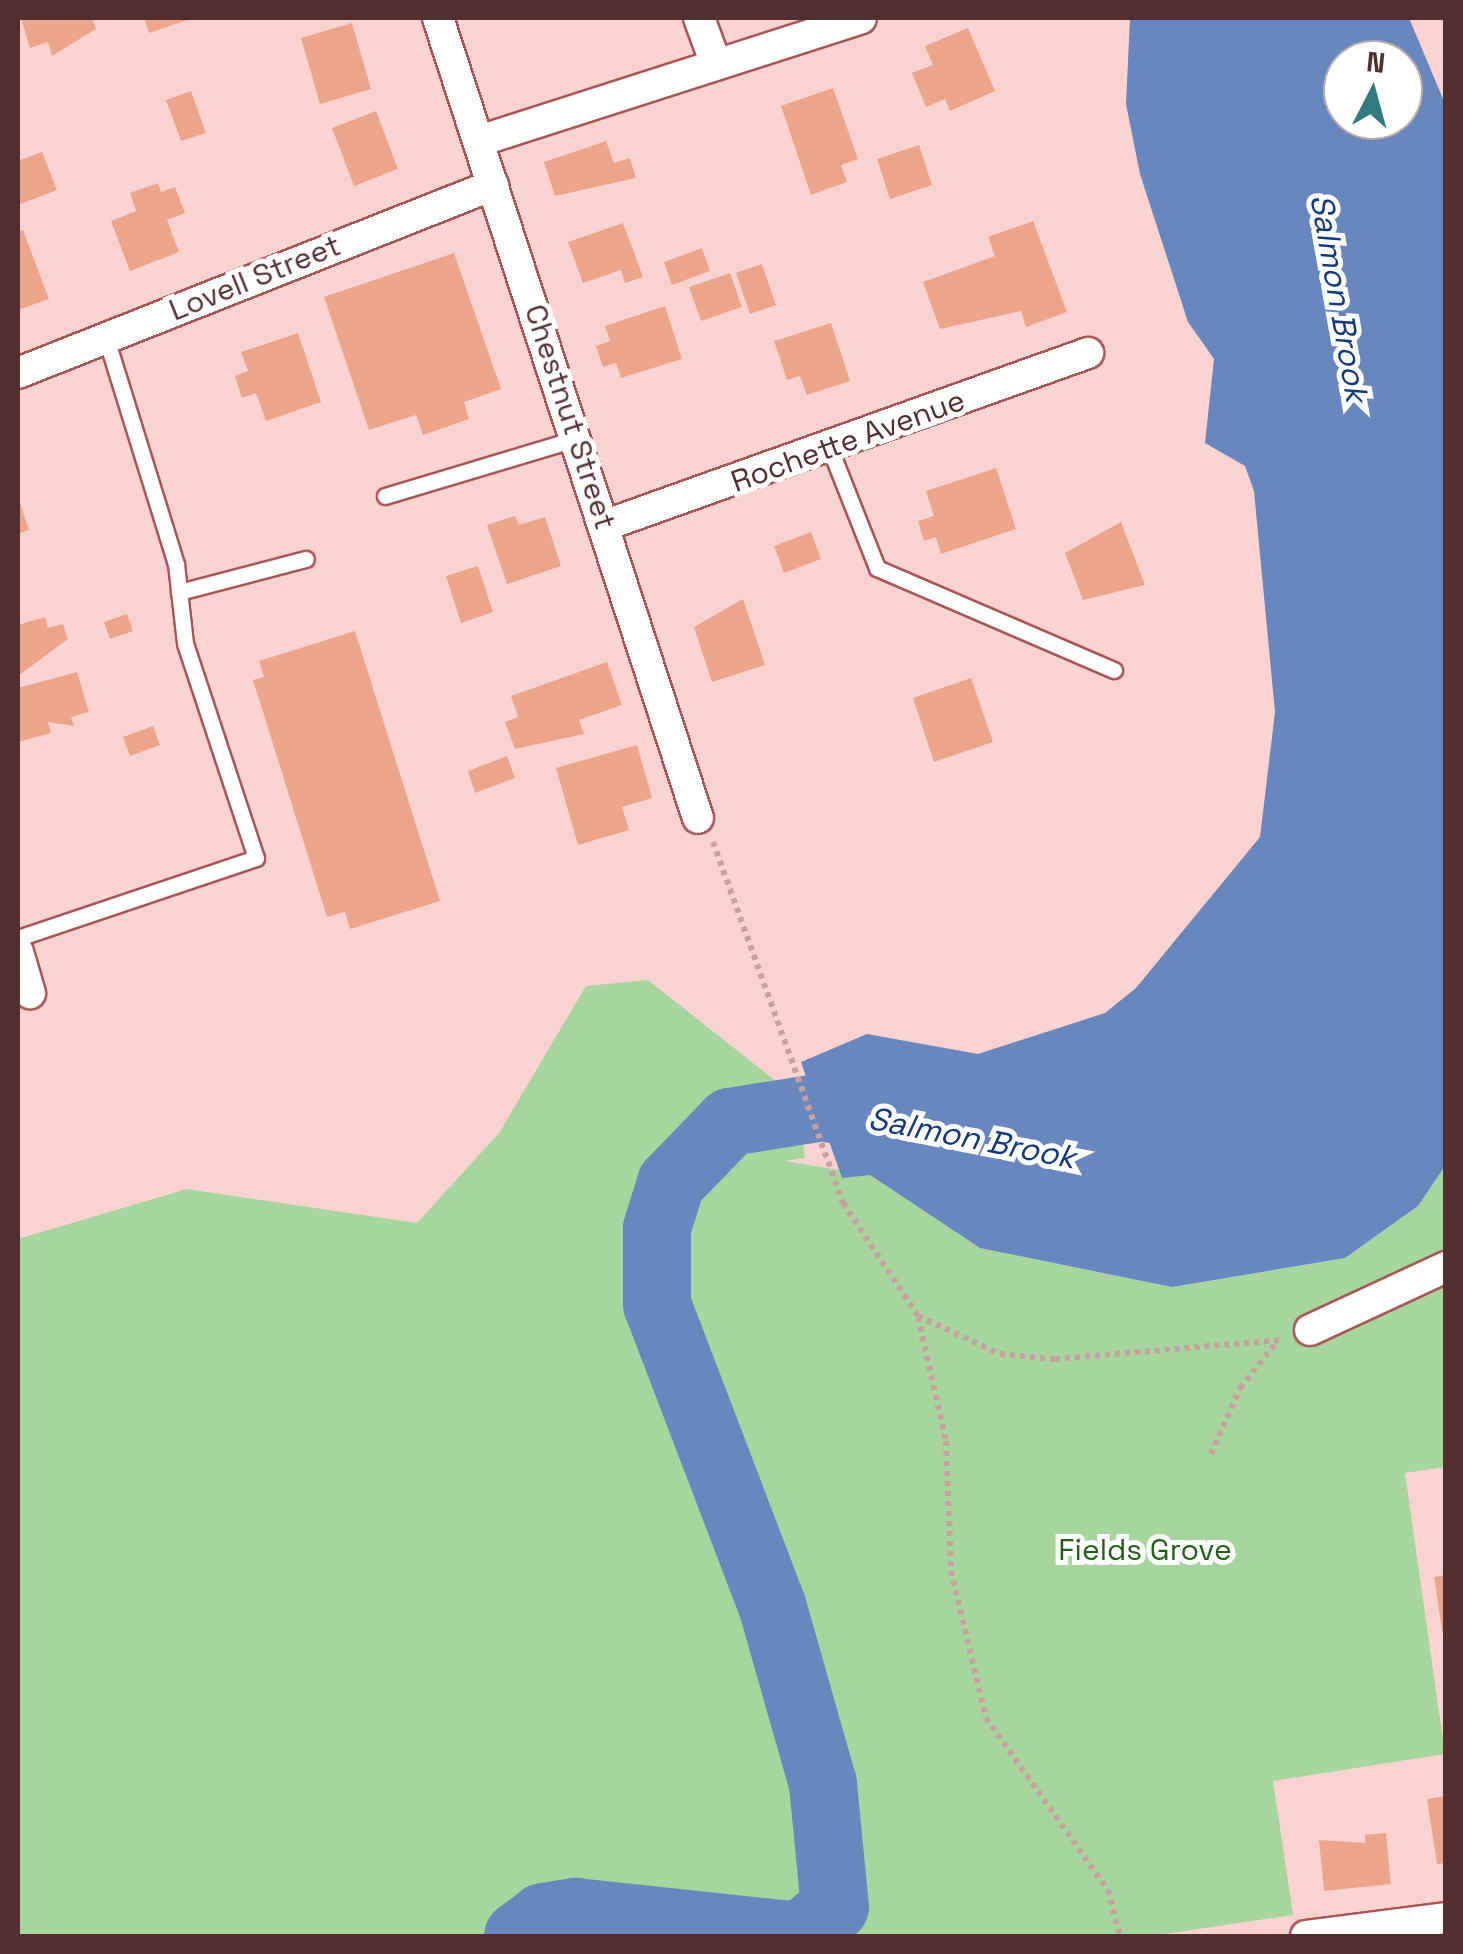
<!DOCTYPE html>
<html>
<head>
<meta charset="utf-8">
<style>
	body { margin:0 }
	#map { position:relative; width:1463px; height:1954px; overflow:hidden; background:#f9d3d1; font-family:"Space Grotesk",sans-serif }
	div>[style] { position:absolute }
	.green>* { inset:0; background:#a7d59e }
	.water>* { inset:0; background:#6787be }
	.river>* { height:68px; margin:-34px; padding:0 34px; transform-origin:34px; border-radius:34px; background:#6787be }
	.building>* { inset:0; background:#eca58b }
	.path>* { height:6px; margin-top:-3px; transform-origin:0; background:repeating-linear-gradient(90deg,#c6a19f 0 5px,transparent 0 10px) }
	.roads { filter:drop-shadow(2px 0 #a85556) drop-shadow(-2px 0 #a85556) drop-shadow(0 2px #a85556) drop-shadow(0 -2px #a85556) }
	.service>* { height:15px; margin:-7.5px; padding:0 7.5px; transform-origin:7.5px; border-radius:7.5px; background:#fff }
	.minor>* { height:30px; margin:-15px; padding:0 15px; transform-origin:15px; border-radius:15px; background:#fff }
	span { translate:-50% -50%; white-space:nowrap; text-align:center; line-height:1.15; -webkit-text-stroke:10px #fff; paint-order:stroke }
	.street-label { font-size:30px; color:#532e2e }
	.park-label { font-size:30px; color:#235f16 }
	.water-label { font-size:32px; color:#12397b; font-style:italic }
	.frame { position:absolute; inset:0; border:20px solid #532e2e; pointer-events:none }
	.north { position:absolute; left:1323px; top:40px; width:100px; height:100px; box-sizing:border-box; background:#fff; border:2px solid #baabab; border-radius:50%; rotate:6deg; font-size:28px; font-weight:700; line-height:40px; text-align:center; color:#532e2e }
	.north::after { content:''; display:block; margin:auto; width:35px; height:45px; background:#317a7f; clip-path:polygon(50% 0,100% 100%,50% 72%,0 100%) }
</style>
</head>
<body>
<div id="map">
	<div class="green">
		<i style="clip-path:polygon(648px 980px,796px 1097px,805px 1158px,784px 1161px,870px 1175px,980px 1248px,1172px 1287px,1345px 1258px,1418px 1206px,1445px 1166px,1445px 1467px,1405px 1473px,1445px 1754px,1273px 1781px,1293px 1915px,1151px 1936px,18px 1936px,18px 1239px,187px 1189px,417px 1223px,499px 1133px,586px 986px)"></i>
	</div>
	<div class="water">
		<i style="clip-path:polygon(evenodd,1130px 18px,1409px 18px,1446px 106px,1445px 1166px,1418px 1206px,1345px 1258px,1172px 1287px,980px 1248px,870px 1175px,842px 1178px,801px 1062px,867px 1034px,978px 1054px,1105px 1013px,1136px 988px,1260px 837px,1275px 712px,1254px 491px,1245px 466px,1205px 443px,1214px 359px,1188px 322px,1140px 174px,1126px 104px,1130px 18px,1343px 60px,1403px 60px,1403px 120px,1343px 120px,1343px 60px)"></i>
	</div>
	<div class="river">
		<i style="left:518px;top:1936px;width:31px;rotate:-37deg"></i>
		<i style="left:543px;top:1917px;width:33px;rotate:-9deg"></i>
		<i style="left:576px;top:1912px;width:225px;rotate:6.1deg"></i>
		<i style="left:800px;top:1936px;width:45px;rotate:-39.6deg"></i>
		<i style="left:835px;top:1907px;width:124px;rotate:-95.6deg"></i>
		<i style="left:823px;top:1784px;width:183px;rotate:-105.9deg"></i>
		<i style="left:773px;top:1608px;width:324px;rotate:-110.9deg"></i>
		<i style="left:657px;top:1305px;width:77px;rotate:-90deg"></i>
		<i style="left:657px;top:1228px;width:47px;rotate:-72.7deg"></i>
		<i style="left:671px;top:1183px;width:85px;rotate:-46deg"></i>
		<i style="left:730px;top:1122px;width:95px;rotate:-9.1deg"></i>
		<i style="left:824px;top:1107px;width:82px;rotate:12.7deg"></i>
	</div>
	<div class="building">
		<i style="clip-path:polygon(21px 18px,92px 18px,96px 29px,52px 56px,48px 42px,30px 48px)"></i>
		<i style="clip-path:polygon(144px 18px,193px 18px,149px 33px)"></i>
		<i style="clip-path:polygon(352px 23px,371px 89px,320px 104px,301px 38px)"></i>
		<i style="clip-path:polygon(968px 28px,995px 91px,950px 111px,945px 99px,926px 107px,912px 73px,933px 65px,925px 46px)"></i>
		<i style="clip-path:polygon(833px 88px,858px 159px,841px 165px,847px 182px,811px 195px,781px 106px)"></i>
		<i style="clip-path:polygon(191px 91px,206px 133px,181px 141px,166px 100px)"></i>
		<i style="clip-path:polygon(376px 111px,398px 169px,354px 186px,332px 128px)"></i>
		<i style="clip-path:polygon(606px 141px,614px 163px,630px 158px,636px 178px,555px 196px,544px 162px)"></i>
		<i style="clip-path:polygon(919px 145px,932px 185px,890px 199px,877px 159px)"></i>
		<i style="clip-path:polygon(42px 152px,57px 190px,18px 205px,18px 161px)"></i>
		<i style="clip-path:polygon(158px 183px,161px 192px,175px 187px,185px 213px,167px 220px,179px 252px,130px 271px,111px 221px,136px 211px,130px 193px)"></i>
		<i style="clip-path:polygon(1033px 221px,1067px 312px,1026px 327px,1021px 311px,940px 329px,923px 282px,995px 256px,988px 237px)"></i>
		<i style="clip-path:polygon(623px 223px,643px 277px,625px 283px,621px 270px,583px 283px,568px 242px)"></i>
		<i style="clip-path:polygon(23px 230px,49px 299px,18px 310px,18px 232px)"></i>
		<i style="clip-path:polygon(702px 248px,710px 271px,672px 285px,664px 262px)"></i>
		<i style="clip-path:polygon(454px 253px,501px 389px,464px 402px,469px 419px,423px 435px,416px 415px,369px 430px,324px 297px)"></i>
		<i style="clip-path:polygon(762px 264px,776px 305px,750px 314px,736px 273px)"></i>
		<i style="clip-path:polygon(730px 273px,742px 307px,701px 321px,689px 287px)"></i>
		<i style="clip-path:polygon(665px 306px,682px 359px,621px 378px,616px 363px,603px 367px,596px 346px,610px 341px,605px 326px)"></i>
		<i style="clip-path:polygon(831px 323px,850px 381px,807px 395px,800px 376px,787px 380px,774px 341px)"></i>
		<i style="clip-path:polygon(298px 333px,321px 402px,266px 421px,256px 393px,242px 398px,235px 376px,248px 371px,241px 352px)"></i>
		<i style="clip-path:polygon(996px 468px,1016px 529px,941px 554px,936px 537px,924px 541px,918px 521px,934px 516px,926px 491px)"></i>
		<i style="clip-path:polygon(18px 497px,29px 530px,18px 534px)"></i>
		<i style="clip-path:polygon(515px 516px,519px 525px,545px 517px,561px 566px,507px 584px,487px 525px)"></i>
		<i style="clip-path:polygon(1121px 522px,1145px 585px,1083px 600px,1065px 553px)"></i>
		<i style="clip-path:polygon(811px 532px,821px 559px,784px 573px,774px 546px)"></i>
		<i style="clip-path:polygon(478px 566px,493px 612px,461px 623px,446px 576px)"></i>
		<i style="clip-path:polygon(743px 599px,765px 665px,712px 682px,694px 627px)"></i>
		<i style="clip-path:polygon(127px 614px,133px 631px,110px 639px,104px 622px)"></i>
		<i style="clip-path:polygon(45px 617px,48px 628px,63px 624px,68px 639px,18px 676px,18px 625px)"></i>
		<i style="clip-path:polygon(355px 631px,440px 901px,350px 929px,345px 912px,327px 917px,253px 680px,264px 677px,259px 661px)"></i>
		<i style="clip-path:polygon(607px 662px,622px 705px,579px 720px,584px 734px,515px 749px,505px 722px,518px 717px,511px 696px)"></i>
		<i style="clip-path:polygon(77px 672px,89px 712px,71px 717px,74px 726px,48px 722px,51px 733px,18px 742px,18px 688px)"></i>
		<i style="clip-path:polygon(971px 678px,993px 742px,934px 762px,913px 698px)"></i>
		<i style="clip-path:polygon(153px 726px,160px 745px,130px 756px,123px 737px)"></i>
		<i style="clip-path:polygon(637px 745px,652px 798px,622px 807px,629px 830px,578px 845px,556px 768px)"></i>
		<i style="clip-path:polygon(507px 756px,515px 778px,475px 793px,468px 771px)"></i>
		<i style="clip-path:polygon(1446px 1575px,1446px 1636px,1443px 1636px,1434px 1577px)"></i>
		<i style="clip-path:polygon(1446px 1796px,1446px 1863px,1437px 1864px,1427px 1799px)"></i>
		<i style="clip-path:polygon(1386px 1833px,1391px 1884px,1324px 1891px,1319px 1840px,1365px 1843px,1365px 1835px)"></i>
	</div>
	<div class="path">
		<i style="left:713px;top:842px;width:384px;rotate:70.2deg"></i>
		<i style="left:843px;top:1203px;width:136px;rotate:56.4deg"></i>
		<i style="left:918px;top:1316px;width:90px;rotate:24.9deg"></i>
		<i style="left:1000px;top:1354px;width:55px;rotate:5.2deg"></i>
		<i style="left:1055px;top:1359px;width:227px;rotate:-4.8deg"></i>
		<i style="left:918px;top:1317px;width:127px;rotate:77.3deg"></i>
		<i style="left:946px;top:1441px;width:130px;rotate:87.8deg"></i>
		<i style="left:951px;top:1571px;width:151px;rotate:76.6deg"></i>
		<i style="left:986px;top:1718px;width:211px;rotate:54.7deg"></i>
		<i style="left:1108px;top:1890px;width:48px;rotate:75.4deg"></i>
		<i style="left:1211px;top:1454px;width:72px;rotate:-66.3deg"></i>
		<i style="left:1240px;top:1388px;width:58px;rotate:-51.3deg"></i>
	</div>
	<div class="roads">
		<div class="service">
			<i style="left:830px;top:449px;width:128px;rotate:68.4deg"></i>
			<i style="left:877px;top:568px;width:258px;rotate:23.3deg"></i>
			<i style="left:385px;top:496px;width:202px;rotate:-16.7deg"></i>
			<i style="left:179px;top:592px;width:131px;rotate:-14.6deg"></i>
			<i style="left:18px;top:938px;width:251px;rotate:-18.6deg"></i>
			<i style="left:256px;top:858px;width:226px;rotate:-108.3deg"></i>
			<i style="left:185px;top:643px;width:80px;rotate:-96.5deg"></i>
			<i style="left:176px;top:564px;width:237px;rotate:-107.2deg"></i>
		</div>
		<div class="minor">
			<i style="left:438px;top:18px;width:841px;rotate:72deg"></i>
			<i style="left:699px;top:18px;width:49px;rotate:69.7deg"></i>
			<i style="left:479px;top:141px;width:401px;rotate:-17.8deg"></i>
			<i style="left:18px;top:373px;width:511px;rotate:-21.59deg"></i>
			<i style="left:606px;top:525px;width:512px;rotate:-19.64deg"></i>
			<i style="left:18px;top:952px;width:43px;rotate:73.7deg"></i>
			<i style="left:1310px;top:1330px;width:150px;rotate:-24.9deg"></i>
			<i style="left:1306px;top:1936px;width:141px;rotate:-7.3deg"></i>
		</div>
	</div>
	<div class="street-label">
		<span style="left:255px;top:278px;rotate:-22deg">Lovell Street</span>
		<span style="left:570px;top:417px;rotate:72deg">Chestnut Street</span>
		<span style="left:848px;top:441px;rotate:-20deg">Rochette Avenue</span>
	</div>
	<div class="park-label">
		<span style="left:1145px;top:1550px">Fields Grove</span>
	</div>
	<div class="water-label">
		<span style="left:1339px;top:298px;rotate:80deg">Salmon Brook</span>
		<span style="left:972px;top:1138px;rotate:11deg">Salmon Brook</span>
	</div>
	<div class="frame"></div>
	<div class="north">N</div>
</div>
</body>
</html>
